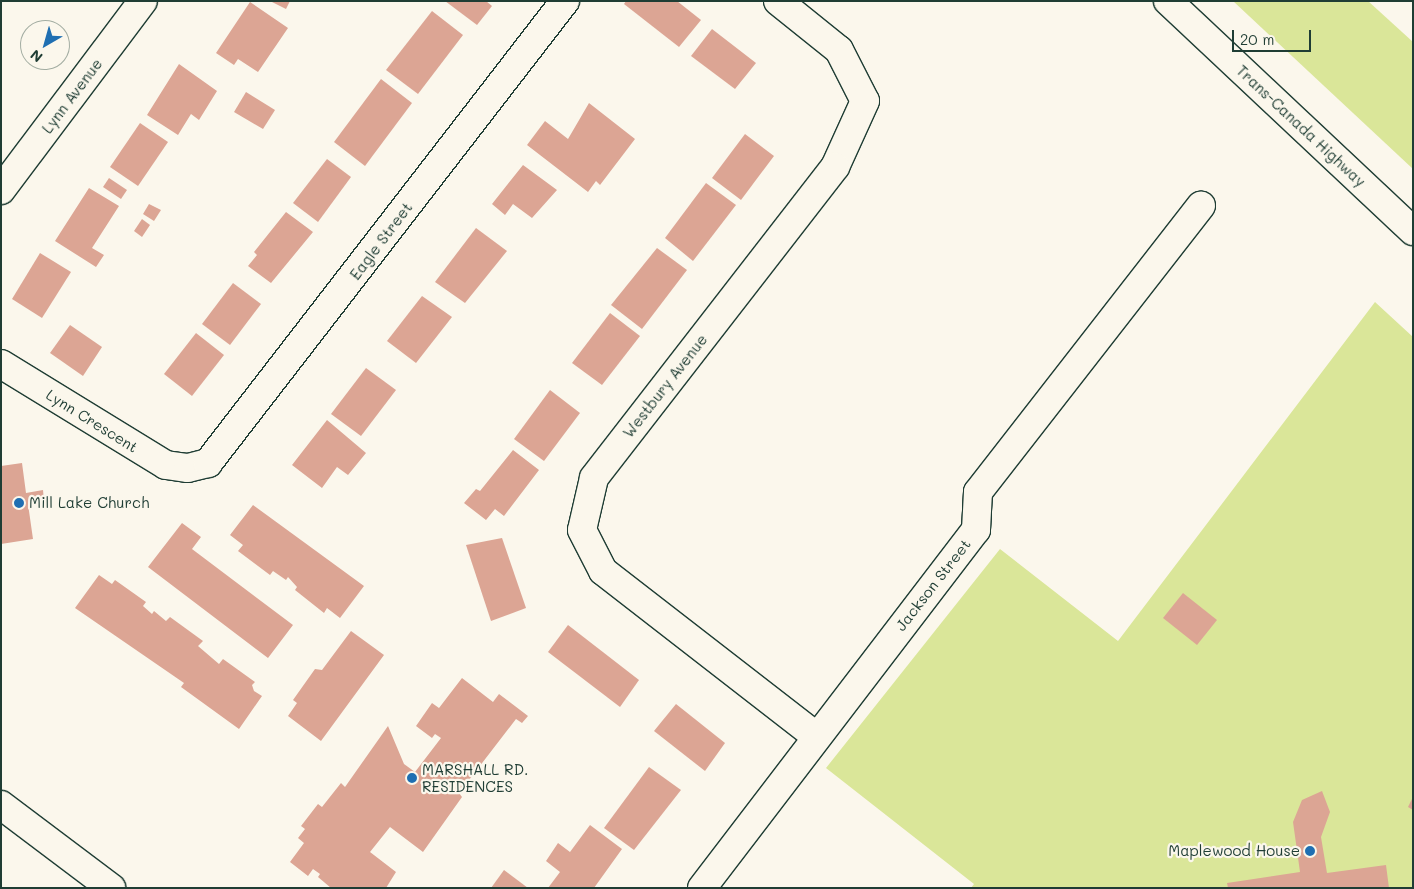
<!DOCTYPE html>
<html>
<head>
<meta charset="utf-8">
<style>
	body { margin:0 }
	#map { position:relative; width:1414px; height:889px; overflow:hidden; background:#fbf7ec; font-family:Mali,sans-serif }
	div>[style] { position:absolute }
	.green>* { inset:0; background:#dae699 }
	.building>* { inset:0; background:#dca594 }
	.roads { filter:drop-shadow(1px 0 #1f3d34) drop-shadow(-1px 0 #1f3d34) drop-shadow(0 1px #1f3d34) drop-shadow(0 -1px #1f3d34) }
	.street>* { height:28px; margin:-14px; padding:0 14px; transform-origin:14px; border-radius:14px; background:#fbf7ec }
	.secondary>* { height:28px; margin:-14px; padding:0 14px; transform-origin:14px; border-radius:14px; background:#fbf7ec }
	.highway>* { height:28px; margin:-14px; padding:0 14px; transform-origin:14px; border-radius:14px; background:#fbf7ec }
	.dots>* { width:14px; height:14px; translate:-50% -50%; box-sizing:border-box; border:2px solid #fbf7ec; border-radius:50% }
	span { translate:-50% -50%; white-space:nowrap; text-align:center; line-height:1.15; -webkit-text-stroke:4.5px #fbf7ec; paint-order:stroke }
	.street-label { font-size:15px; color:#1f3d34 }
	.poi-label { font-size:15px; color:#1f3d34 }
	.left { translate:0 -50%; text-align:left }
	.right { translate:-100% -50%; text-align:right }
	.frame { position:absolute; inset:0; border:2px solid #1f3d34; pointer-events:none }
	.north { position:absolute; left:20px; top:20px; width:50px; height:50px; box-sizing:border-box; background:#fbf7ec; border:1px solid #a3ada2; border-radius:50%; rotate:218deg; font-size:14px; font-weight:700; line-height:20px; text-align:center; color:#1f3d34 }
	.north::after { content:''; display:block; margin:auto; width:18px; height:22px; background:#1f6fb2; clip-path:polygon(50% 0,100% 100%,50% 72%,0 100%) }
	.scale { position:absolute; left:1232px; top:30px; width:79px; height:22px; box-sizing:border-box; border:2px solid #1f3d34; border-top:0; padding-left:6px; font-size:15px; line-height:18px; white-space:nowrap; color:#1f3d34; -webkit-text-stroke:4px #fbf7ec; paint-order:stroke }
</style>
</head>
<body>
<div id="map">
	<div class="green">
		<i style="clip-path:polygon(1233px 1px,1368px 1px,1413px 42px,1413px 169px)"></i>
		<i style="clip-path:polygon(1375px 302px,1413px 337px,1413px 888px,971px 888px,974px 884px,826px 768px,1000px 549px,1118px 641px)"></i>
	</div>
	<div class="building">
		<i style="clip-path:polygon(270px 1px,290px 1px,286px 9px)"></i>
		<i style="clip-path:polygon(445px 1px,486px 1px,492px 6px,477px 25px)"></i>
		<i style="clip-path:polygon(626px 1px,677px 1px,701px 20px,679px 47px,624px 4px)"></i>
		<i style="clip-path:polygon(250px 2px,288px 28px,258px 72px,238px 59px,234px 65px,216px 53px)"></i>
		<i style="clip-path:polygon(432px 11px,463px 35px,418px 94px,386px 70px)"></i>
		<i style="clip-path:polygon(712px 29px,756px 63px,735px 89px,691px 56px)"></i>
		<i style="clip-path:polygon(179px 64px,217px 91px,199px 120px,191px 114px,178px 135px,147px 115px)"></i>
		<i style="clip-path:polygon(381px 79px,412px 103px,365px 166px,334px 142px)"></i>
		<i style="clip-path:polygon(246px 92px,275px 110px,263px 129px,234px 112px)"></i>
		<i style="clip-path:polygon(589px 103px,635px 139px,600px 185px,596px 181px,588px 192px,527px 145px,545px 121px,568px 139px)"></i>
		<i style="clip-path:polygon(140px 123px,168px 142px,138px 186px,110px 167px)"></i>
		<i style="clip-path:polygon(745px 134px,774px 156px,741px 200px,712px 178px)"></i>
		<i style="clip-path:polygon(327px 159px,351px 177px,318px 222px,293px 203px)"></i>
		<i style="clip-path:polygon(523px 165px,557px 190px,532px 218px,513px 204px,505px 215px,492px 204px)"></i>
		<i style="clip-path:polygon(109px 178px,127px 190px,121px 199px,103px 187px)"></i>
		<i style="clip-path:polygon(706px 183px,736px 205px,693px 261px,665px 238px)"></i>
		<i style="clip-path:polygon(89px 188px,119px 206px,92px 248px,104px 255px,96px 267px,55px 241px)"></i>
		<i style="clip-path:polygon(149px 204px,161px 210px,154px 221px,143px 214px)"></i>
		<i style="clip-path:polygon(286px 212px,313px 232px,271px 283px,248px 266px,257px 255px,254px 252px)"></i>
		<i style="clip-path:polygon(142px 219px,150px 225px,142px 237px,134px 231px)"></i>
		<i style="clip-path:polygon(476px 228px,507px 251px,465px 303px,435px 282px)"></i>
		<i style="clip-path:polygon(657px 248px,687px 270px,642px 329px,611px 305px)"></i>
		<i style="clip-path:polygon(40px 253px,71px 272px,42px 318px,12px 299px)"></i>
		<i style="clip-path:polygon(233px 283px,261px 304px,230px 345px,202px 324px)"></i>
		<i style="clip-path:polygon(422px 296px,452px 317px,416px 363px,387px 341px)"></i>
		<i style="clip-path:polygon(610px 313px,640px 336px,602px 385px,572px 363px)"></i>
		<i style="clip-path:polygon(70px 325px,102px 347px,83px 376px,50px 353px)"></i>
		<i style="clip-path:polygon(196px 333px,224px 355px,192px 396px,164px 374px)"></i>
		<i style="clip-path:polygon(366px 368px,396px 390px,361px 436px,331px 414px)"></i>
		<i style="clip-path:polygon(550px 390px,580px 413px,544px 461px,514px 439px)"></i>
		<i style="clip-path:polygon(327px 420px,366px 453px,348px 475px,337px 467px,322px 488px,292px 465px)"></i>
		<i style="clip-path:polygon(513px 450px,539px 470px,504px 516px,495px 509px,486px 520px,464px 503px,476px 489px,480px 491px)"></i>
		<i style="clip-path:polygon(22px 463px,26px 493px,43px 490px,44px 501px,28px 504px,33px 539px,1px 544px,1px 466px)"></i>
		<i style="clip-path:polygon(253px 505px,364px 586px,340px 618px,327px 608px,324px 613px,295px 590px,297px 587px,288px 577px,286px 580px,273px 571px,270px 575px,238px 551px,243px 545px,230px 535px)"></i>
		<i style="clip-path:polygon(182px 523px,201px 537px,192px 549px,293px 625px,268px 658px,148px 567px)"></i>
		<i style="clip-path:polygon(502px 538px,526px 608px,491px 621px,466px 545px)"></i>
		<i style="clip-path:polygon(99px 575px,112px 584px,115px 580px,146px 602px,143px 606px,152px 614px,154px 611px,166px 621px,170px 617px,203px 641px,198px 646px,219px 664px,223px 659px,255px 682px,252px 685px,254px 691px,262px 696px,239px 729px,181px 687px,184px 683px,75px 608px)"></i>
		<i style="clip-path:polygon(1183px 593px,1217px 620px,1197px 645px,1163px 618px)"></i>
		<i style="clip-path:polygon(568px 625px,639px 680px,620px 707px,548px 652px)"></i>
		<i style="clip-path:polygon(351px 631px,384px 655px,321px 741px,288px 716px,297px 703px,293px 700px,315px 669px,322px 670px)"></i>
		<i style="clip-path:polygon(462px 678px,493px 702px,499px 694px,528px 716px,522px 723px,516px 719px,459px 793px,462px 797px,423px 852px,390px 827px,370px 852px,396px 872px,386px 888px,331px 888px,318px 877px,320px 874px,313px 869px,308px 876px,290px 862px,304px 843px,298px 838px,305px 829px,301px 826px,318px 804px,322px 807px,341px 783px,345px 787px,388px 726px,404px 764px,415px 772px,441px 738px,435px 734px,432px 738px,416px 726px,432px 703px,439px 708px)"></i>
		<i style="clip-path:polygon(676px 704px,725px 743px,705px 771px,654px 731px)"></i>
		<i style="clip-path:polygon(649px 767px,681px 790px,634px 850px,604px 828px)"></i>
		<i style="clip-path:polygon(1322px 791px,1330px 812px,1321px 837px,1327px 873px,1386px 865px,1389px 888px,1228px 888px,1227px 883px,1300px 872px,1293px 822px,1302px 800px)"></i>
		<i style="clip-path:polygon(1413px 797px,1413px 810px,1408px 807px)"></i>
		<i style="clip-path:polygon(590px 825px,622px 849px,594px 888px,548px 888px,560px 872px,546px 861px,558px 843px,570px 852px)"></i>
		<i style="clip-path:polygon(504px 870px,528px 888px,491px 888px)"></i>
	</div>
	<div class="roads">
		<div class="street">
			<i style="left:778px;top:1px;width:78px;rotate:38.8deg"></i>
			<i style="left:839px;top:50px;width:57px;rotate:63deg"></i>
			<i style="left:865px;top:101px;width:72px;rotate:114.4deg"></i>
			<i style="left:835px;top:167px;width:393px;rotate:127.8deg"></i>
			<i style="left:594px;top:478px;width:53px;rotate:103deg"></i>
			<i style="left:582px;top:530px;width:46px;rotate:62.9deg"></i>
			<i style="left:603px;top:571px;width:269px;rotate:37.8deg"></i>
			<i style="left:1px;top:190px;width:236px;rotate:-53.1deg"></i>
			<i style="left:1px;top:364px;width:193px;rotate:31.5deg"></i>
			<i style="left:166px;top:465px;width:22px;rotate:8deg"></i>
			<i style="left:188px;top:468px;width:21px;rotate:-14deg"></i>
			<i style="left:208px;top:463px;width:584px;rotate:-52.31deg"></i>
			<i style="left:702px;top:888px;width:451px;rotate:-52.6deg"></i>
			<i style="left:976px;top:530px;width:38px;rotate:-87deg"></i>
			<i style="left:978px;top:492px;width:363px;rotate:-52.1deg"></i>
		</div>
		<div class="secondary">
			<i style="left:1px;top:805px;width:138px;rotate:37deg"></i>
		</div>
		<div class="highway">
			<i style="left:1168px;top:1px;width:336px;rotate:43.2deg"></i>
		</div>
	</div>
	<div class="dots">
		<i style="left:19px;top:503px;background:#1f6fb2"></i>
		<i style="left:412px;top:778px;background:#1f6fb2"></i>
		<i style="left:1310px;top:851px;background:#1f6fb2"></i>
	</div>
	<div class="street-label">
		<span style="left:72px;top:96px;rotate:-53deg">Lynn Avenue</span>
		<span style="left:1301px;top:126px;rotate:43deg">Trans-Canada Highway</span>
		<span style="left:381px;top:241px;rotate:-53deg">Eagle Street</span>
		<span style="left:665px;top:386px;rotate:-52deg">Westbury Avenue</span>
		<span style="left:92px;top:421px;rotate:32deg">Lynn Crescent</span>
		<span style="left:933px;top:585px;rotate:-52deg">Jackson Street</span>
	</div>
	<div class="poi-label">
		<span class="left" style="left:29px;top:503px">Mill Lake Church</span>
		<span class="left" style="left:422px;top:778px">MARSHALL RD.<br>RESIDENCES</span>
		<span class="right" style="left:1300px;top:851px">Maplewood House</span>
	</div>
	<div class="frame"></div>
	<div class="north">N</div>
	<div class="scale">20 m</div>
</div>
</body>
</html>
